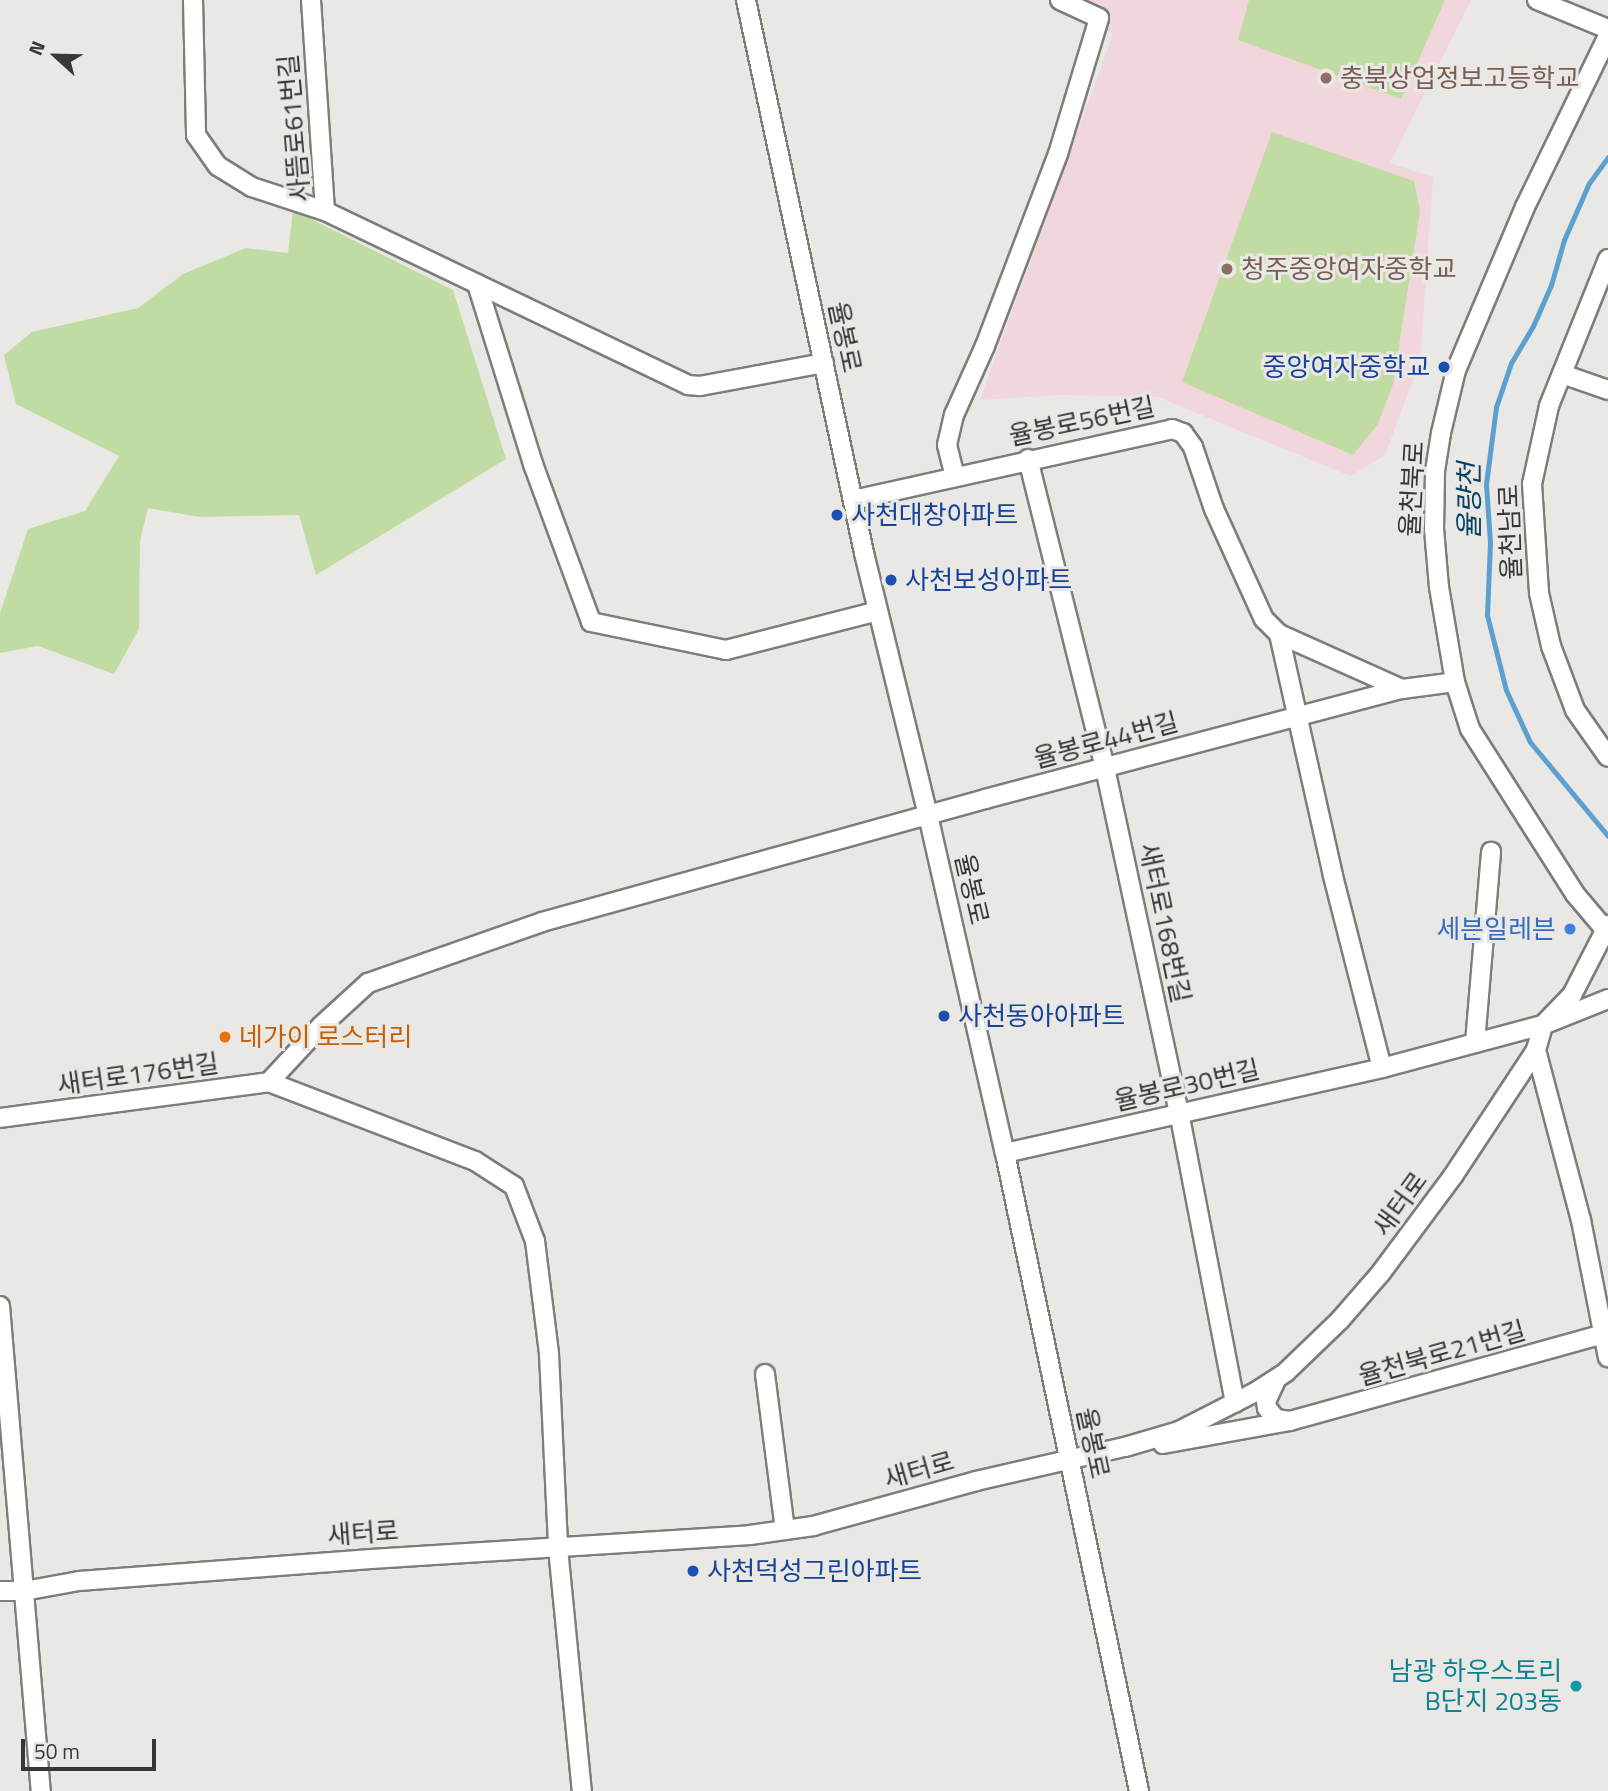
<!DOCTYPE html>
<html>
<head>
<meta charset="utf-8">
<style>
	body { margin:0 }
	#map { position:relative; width:1608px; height:1791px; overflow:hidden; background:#e9e8e4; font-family:"Titillium Web","Noto Sans KR",sans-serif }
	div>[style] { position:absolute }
	.education>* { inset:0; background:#f1d6db }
	.green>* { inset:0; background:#c1dca2 }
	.stream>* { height:5px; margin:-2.5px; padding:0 2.5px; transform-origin:2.5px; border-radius:2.5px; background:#5ca0d0 }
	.roads { filter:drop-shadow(2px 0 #7e7d7a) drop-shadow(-2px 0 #7e7d7a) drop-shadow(0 2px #7e7d7a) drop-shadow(0 -2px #7e7d7a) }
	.minor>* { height:18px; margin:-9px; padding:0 9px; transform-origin:9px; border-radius:9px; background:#fff }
	.dots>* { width:19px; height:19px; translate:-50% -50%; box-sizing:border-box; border:4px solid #e9e8e4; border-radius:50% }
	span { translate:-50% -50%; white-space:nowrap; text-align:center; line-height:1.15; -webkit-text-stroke:6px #e9e8e4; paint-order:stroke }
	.education-label { font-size:26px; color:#785e54 }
	.left { translate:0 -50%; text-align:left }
	.street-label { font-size:26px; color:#373735 }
	.transit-label { font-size:26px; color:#164399 }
	.right { translate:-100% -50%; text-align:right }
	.shop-label { font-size:26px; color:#366cbe }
	.food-label { font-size:26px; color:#c56008 }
	.culture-label { font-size:26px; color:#0d838f }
	.water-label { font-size:28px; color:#0a4162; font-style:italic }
	.north { position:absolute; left:21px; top:21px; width:70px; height:70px; -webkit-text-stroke:5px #e9e8e4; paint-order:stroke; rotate:292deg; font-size:19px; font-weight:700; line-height:28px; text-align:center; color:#373735 }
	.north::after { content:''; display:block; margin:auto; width:24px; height:32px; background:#373735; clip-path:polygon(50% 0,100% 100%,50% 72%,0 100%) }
	.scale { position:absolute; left:21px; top:1739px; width:135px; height:32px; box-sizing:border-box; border:4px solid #373735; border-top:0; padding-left:9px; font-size:21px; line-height:24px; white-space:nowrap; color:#373735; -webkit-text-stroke:5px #e9e8e4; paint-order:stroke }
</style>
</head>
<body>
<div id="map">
	<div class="education">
		<i style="clip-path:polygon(1068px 0,1471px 0,1390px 163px,1433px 177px,1420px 361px,1385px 455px,1350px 476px,1158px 397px,1057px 395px,980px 400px,1113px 34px,1072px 13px)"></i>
	</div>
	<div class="green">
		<i style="clip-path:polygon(1249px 0,1445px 0,1401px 99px,1238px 40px)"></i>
		<i style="clip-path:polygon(1272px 132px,1414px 181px,1420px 211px,1393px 384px,1378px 424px,1353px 455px,1182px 382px)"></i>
		<i style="clip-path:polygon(293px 210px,453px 290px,506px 459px,316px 575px,299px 515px,200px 517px,148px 508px,140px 541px,139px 629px,114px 674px,38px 646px,0 653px,0 613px,28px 529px,85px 511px,119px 456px,16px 404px,4px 355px,32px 332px,138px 308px,183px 274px,246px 248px,288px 253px)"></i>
	</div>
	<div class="stream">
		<i style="left:1608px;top:157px;width:32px;rotate:126deg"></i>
		<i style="left:1589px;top:183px;width:62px;rotate:113.7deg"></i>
		<i style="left:1564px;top:240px;width:47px;rotate:106.1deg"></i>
		<i style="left:1551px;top:285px;width:45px;rotate:113.7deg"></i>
		<i style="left:1533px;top:326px;width:43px;rotate:120.7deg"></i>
		<i style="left:1511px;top:363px;width:46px;rotate:108.8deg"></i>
		<i style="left:1496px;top:407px;width:78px;rotate:97.4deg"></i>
		<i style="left:1486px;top:484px;width:59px;rotate:86.1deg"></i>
		<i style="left:1490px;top:543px;width:72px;rotate:92.4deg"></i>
		<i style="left:1487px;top:615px;width:77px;rotate:75.8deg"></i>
		<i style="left:1506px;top:690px;width:57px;rotate:65.2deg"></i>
		<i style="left:1530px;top:742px;width:122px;rotate:50.3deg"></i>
	</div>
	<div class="roads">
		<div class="minor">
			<i style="left:193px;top:0;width:135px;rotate:88.7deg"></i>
			<i style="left:196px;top:135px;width:38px;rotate:55deg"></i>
			<i style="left:218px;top:166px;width:40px;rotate:32deg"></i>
			<i style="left:252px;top:187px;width:77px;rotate:18.2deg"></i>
			<i style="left:325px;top:211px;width:403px;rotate:25.6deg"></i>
			<i style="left:688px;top:385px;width:12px;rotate:5deg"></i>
			<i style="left:700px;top:386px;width:126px;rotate:-10.5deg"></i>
			<i style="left:311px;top:0;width:211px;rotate:86.2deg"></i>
			<i style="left:746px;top:0;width:565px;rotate:77.95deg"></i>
			<i style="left:864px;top:553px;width:270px;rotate:76.3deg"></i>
			<i style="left:928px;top:815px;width:347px;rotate:77.2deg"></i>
			<i style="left:1005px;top:1153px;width:652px;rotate:78.14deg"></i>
			<i style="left:1537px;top:0;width:77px;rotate:22.2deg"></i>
			<i style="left:1608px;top:36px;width:190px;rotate:115.9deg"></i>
			<i style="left:1525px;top:207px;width:177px;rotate:112.9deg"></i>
			<i style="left:1456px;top:370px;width:65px;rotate:103.4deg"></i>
			<i style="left:1441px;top:433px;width:39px;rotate:99deg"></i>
			<i style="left:1435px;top:472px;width:57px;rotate:91deg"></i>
			<i style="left:1434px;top:529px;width:58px;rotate:85.1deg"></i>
			<i style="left:1439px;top:587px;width:96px;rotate:80.4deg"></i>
			<i style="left:1455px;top:682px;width:49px;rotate:72.3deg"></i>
			<i style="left:1470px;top:729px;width:196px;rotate:57.5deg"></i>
			<i style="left:1575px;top:894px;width:51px;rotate:49.8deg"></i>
			<i style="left:1608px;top:259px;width:158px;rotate:111.9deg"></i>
			<i style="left:1549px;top:406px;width:80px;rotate:102.3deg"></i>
			<i style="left:1532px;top:484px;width:109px;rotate:86.3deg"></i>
			<i style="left:1539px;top:593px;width:54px;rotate:77.2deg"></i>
			<i style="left:1551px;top:646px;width:68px;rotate:69.4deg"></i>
			<i style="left:1575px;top:710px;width:57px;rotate:54.9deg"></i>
			<i style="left:477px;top:284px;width:189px;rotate:72.7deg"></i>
			<i style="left:533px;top:464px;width:168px;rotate:69.8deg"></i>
			<i style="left:591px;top:622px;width:138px;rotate:11.7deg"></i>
			<i style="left:726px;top:650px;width:157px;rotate:-14.4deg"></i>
			<i style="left:1562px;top:374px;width:49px;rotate:19.2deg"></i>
			<i style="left:1028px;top:459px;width:318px;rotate:76deg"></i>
			<i style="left:1105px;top:768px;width:352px;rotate:77.9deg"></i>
			<i style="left:1179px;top:1112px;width:296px;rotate:79.1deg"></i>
			<i style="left:955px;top:477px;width:33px;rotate:-104deg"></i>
			<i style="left:947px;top:445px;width:31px;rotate:-77deg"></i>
			<i style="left:954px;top:415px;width:76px;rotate:-65.8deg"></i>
			<i style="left:985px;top:346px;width:205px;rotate:-69.2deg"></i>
			<i style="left:1058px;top:154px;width:142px;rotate:-73.2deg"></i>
			<i style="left:1099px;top:18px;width:43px;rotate:-155.2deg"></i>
			<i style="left:853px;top:500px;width:327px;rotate:-12.5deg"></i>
			<i style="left:1172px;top:429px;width:12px;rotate:20deg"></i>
			<i style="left:1183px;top:433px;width:17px;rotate:54deg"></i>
			<i style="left:1193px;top:447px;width:65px;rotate:71.3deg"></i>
			<i style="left:1214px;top:509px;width:121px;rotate:65.6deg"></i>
			<i style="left:1264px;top:619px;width:21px;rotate:45deg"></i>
			<i style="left:1279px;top:634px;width:248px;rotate:77.4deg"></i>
			<i style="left:1333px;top:876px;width:198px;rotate:75.7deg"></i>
			<i style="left:1279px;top:634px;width:135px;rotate:24.1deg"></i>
			<i style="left:1475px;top:1043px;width:192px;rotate:-85.2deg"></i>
			<i style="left:1536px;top:1050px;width:176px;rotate:75.2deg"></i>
			<i style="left:1581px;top:1220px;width:140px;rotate:78.9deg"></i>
			<i style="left:269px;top:1082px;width:76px;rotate:-47.1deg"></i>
			<i style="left:321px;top:1026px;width:64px;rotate:-42.5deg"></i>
			<i style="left:368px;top:983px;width:184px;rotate:-19.3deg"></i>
			<i style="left:542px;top:922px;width:460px;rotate:-15.5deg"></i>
			<i style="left:985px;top:799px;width:431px;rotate:-14.8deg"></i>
			<i style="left:1402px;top:689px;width:53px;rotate:-7.5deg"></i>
			<i style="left:0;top:1118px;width:271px;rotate:-7.6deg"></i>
			<i style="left:269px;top:1082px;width:221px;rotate:21deg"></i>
			<i style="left:475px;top:1161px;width:46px;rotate:32.7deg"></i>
			<i style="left:514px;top:1186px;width:59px;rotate:69.1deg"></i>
			<i style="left:535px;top:1241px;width:114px;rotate:82.9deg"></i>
			<i style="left:549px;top:1354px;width:194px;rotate:87.3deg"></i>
			<i style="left:558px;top:1548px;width:244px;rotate:84.4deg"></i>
			<i style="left:1005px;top:1153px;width:386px;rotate:-12.7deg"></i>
			<i style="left:1382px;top:1068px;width:167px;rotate:-15deg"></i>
			<i style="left:1543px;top:1025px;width:70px;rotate:-21.8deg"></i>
			<i style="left:0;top:1306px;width:487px;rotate:85.2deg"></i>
			<i style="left:765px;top:1374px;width:157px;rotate:82.7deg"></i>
			<i style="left:1276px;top:1380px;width:23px;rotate:115deg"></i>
			<i style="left:1266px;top:1401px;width:7px;rotate:82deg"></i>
			<i style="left:1267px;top:1408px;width:14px;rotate:51deg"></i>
			<i style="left:1276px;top:1419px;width:14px;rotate:8deg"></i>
			<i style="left:1163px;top:1444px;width:129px;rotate:-10.3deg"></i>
			<i style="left:1290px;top:1421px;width:330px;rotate:-15.5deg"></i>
			<i style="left:0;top:1591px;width:24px"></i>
			<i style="left:24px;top:1591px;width:56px;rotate:-10.3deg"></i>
			<i style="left:79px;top:1581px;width:293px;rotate:-4.3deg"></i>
			<i style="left:371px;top:1559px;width:380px;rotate:-3.6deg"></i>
			<i style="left:750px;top:1535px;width:64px;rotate:-8.1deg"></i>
			<i style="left:813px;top:1526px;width:169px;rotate:-15.4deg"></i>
			<i style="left:976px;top:1481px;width:153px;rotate:-12.9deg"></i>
			<i style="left:1125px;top:1447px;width:56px;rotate:-16.5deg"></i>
			<i style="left:1179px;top:1431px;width:88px;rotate:-27.1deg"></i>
			<i style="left:1257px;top:1391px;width:35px;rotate:-33deg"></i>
			<i style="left:1286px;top:1372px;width:75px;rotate:-43.9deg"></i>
			<i style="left:1340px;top:1320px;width:61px;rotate:-49deg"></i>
			<i style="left:1380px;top:1274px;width:122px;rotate:-53.3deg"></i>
			<i style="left:1453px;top:1176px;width:151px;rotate:-56.6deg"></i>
			<i style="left:1536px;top:1050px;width:26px;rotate:-74deg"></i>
			<i style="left:1543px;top:1025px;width:42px;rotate:-46deg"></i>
			<i style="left:1572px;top:995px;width:79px;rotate:-62.8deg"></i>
		</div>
	</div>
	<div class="dots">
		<i style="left:1326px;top:78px;background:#8d6e63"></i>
		<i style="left:1227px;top:269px;background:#8d6e63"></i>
		<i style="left:1444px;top:367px;background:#1a4fb4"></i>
		<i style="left:837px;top:515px;background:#1a4fb4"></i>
		<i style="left:891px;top:580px;background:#1a4fb4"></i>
		<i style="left:1570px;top:929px;background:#3f7fe0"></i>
		<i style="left:944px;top:1016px;background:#1a4fb4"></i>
		<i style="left:225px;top:1037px;background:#e8710a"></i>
		<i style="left:693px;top:1571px;background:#1a4fb4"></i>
		<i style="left:1576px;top:1686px;background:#0f9aa8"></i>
	</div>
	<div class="education-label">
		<span class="left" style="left:1340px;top:78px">충북상업정보고등학교</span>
		<span class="left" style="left:1241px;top:269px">청주중앙여자중학교</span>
	</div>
	<div class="street-label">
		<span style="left:294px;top:128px;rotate:-95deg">사뜸로61번길</span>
		<span style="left:845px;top:337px;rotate:78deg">율봉로</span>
		<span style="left:1082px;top:421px;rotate:-12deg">율봉로56번길</span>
		<span style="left:1412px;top:489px;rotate:-87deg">율천북로</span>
		<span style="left:1510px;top:532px;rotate:-92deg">율천남로</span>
		<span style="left:1106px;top:740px;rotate:-15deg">율봉로44번길</span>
		<span style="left:972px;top:889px;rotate:77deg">율봉로</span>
		<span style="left:1165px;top:923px;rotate:78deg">새터로168번길</span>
		<span style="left:138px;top:1074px;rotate:-8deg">새터로176번길</span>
		<span style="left:1187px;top:1085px;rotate:-13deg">율봉로30번길</span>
		<span style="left:1400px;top:1204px;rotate:-54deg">새터로</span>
		<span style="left:1442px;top:1353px;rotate:-16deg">율천북로21번길</span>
		<span style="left:1093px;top:1443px;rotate:78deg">율봉로</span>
		<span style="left:919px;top:1470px;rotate:-16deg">새터로</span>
		<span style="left:363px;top:1533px;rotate:-4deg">새터로</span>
	</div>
	<div class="transit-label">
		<span class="right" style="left:1430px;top:367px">중앙여자중학교</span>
		<span class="left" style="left:851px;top:515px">사천대창아파트</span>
		<span class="left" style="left:905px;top:580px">사천보성아파트</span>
		<span class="left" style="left:958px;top:1016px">사천동아아파트</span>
		<span class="left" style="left:707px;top:1571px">사천덕성그린아파트</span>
	</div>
	<div class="shop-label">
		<span class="right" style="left:1556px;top:929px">세븐일레븐</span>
	</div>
	<div class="food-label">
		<span class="left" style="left:239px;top:1037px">네가이 로스터리</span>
	</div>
	<div class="culture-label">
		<span class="right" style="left:1562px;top:1686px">남광 하우스토리<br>B단지 203동</span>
	</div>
	<div class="water-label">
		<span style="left:1469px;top:501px;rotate:-90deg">율량천</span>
	</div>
	<div class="north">N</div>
	<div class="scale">50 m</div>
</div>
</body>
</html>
